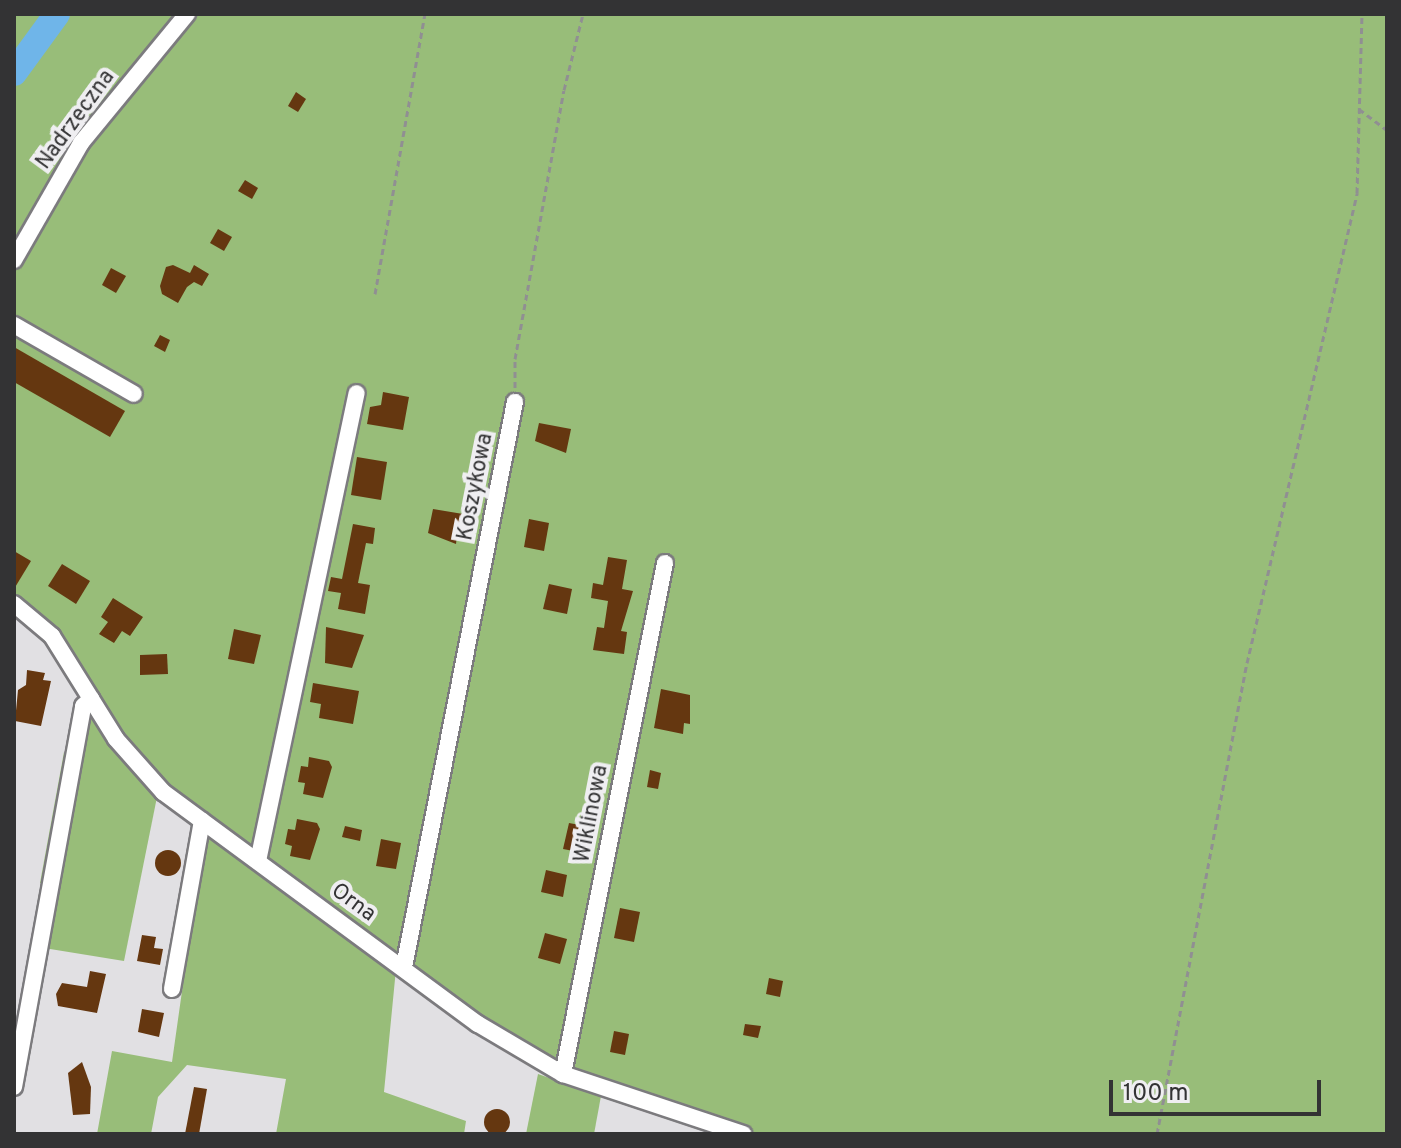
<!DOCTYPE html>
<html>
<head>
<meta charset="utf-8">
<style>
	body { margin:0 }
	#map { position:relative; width:1401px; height:1148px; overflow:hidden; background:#e1e0e3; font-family:Overpass,sans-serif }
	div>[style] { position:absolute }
	.green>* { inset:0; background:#98bd79 }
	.river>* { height:26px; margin:-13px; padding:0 13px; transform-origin:13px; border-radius:13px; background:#6fb5e9 }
	.building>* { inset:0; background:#653710 }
	.round { border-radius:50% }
	.path>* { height:3px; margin-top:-1.5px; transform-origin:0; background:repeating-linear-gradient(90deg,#908f92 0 6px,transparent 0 10px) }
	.roads { filter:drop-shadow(2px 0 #7c7b7e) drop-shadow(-2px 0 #7c7b7e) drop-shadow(0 2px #7c7b7e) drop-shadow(0 -2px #7c7b7e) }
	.minor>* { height:16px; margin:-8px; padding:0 8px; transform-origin:8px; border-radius:8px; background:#fff }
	span { translate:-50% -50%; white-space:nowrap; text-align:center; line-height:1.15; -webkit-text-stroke:8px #efeef1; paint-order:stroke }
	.street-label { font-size:22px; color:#333334 }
	.frame { position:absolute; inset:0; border:16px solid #333334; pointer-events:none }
	.scale { position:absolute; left:1109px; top:1080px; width:212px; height:36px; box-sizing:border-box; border:4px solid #333334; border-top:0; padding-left:10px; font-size:24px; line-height:28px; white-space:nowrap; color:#333334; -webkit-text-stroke:6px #efeef1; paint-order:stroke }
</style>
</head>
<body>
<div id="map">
	<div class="green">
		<i style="clip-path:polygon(14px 14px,1387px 14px,1387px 1134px,760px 1134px,585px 1076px,485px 1022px,161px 782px,121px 737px,51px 622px,14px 596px)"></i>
		<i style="clip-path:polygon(90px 708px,158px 792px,124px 961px,44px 948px)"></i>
		<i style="clip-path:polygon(64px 752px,68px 760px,45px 884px,40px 883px)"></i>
		<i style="clip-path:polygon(205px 828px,396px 969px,384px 1092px,466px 1121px,464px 1134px,276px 1134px,286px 1079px,187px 1065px,158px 1097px,151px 1134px,97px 1134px,112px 1051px,172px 1062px)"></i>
		<i style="clip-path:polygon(538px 1074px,601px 1096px,594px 1134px,526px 1134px)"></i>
	</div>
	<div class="river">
		<i style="left:14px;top:73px;width:73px;rotate:-53.9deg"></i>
	</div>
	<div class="building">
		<i style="clip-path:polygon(296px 92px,306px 99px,298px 112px,288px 106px)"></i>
		<i style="clip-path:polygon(245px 180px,258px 188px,252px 199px,238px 191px)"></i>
		<i style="clip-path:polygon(218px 229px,232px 237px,224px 251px,210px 243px)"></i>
		<i style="clip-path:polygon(173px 265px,190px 273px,194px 265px,209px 274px,202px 286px,194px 282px,187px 287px,178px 303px,162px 294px,160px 286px,166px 267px)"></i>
		<i style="clip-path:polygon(111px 268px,126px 276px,116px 293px,102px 285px)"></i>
		<i style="clip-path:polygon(160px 335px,170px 340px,165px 352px,154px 346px)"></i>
		<i style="clip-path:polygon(14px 347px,125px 411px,110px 437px,14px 382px)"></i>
		<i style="clip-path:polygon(383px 392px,409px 397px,403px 430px,367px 424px,370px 407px,381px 405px)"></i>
		<i style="clip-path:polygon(539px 423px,571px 429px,566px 453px,535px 441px)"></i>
		<i style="clip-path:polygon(357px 457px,387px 462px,381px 500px,351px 495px)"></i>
		<i style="clip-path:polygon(433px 509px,469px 515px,466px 528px,458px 527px,456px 544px,428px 533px)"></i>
		<i style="clip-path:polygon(529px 519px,549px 523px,544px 551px,524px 547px)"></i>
		<i style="clip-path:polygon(353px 524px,375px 528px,373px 544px,366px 543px,358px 583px,370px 585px,365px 614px,338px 609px,341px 593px,328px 591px,331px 577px,342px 579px)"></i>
		<i style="clip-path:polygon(14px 551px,31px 561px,14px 589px)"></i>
		<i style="clip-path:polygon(608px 557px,627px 560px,622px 589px,633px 591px,621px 631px,627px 632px,624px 654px,593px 650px,597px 627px,604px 628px,608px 601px,591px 598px,593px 583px,603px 585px)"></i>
		<i style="clip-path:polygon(62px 564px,90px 581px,76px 604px,48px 586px)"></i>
		<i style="clip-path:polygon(549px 584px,572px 589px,567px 614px,543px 609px)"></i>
		<i style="clip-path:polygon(113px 598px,143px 617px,130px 636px,122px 631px,114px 643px,99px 634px,108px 622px,101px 617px)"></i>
		<i style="clip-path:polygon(326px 627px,364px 635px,352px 668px,325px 663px)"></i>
		<i style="clip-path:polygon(234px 629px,261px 635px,254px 664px,228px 659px)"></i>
		<i style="clip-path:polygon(167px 654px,168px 674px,140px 675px,140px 655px)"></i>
		<i style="clip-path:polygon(27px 670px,45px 673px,43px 680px,51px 681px,41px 726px,15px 721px,18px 690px,26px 685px)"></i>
		<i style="clip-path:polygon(313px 683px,359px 691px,353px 724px,319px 718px,321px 704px,310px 702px)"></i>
		<i style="clip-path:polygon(661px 689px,690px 695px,690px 724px,684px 723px,683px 734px,654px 728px)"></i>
		<i style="clip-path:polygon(309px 757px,329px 761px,332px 767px,323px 798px,303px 794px,305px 783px,298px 782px,301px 766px,308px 767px)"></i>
		<i style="clip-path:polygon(650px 770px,661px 773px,658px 789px,647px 787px)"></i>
		<i style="clip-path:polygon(297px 819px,317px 823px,320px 829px,310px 860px,290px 856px,292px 846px,285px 844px,288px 829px,295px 830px)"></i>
		<i style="clip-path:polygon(569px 823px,585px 826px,579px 852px,563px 849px)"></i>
		<i style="clip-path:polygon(345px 826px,362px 830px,360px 841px,342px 837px)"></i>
		<i style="clip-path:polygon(381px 839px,401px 843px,396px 869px,376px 866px)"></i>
		<i class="round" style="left:155px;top:850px;width:26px;height:26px"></i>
		<i style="clip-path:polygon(546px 870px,567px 875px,563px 897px,541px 892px)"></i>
		<i style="clip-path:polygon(620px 908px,640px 912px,634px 942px,614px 938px)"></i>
		<i style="clip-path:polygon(545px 933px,567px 939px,560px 964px,538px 958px)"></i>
		<i style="clip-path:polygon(142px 935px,156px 937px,154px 948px,163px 949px,160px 965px,137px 961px)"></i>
		<i style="clip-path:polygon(90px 971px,106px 974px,97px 1013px,58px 1006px,56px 994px,62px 983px,87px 987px)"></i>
		<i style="clip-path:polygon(769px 978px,783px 981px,780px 997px,766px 994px)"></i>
		<i style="clip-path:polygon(142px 1009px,164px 1013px,159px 1037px,138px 1032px)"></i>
		<i style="clip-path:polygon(745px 1024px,761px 1026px,758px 1038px,743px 1035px)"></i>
		<i style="clip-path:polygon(614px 1031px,629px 1034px,625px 1055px,610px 1052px)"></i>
		<i style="clip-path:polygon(82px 1062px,91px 1087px,90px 1114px,73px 1115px,68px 1073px)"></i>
		<i style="clip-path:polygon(194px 1087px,207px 1089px,199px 1134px,185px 1134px)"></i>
		<i class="round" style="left:484px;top:1109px;width:26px;height:26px"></i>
	</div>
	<div class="path">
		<i style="left:1359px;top:109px;width:35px;rotate:37deg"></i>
		<i style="left:375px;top:294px;width:284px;rotate:-79.9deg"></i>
		<i style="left:515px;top:388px;width:29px;rotate:-90deg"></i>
		<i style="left:515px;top:359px;width:273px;rotate:-79.7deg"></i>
		<i style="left:564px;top:90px;width:78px;rotate:-76deg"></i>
		<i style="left:1157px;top:1134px;width:480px;rotate:-79.2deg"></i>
		<i style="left:1247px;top:663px;width:483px;rotate:-76.8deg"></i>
		<i style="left:1357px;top:193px;width:179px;rotate:-88.4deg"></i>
	</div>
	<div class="roads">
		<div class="minor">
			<i style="left:14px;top:260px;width:135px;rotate:-60.2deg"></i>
			<i style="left:81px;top:143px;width:167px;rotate:-50.6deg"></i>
			<i style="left:14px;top:325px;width:138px;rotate:29.9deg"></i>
			<i style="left:14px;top:604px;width:50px;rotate:40.1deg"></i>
			<i style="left:52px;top:636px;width:121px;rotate:58.1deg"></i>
			<i style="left:116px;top:739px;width:71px;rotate:48.4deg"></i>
			<i style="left:163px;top:792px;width:391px;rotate:36.4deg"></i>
			<i style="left:478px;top:1024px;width:99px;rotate:30.5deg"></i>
			<i style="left:563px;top:1074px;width:190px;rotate:18.4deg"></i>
			<i style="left:258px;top:861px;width:478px;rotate:-78.1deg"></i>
			<i style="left:404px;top:967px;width:576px;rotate:-78.89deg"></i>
			<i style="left:172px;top:989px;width:171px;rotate:-79.9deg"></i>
			<i style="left:563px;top:1074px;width:521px;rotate:-78.71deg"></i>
			<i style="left:14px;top:1087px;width:387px;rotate:-79.7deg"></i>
			<i style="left:83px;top:706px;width:11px;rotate:-41deg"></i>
		</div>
	</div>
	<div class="street-label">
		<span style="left:76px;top:120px;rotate:-54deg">Nadrzeczna</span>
		<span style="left:476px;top:487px;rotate:-79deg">Koszykowa</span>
		<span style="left:592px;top:814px;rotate:-79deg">Wiklinowa</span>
		<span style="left:353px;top:903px;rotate:36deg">Orna</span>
	</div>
	<div class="frame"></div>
	<div class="scale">100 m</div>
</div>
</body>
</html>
